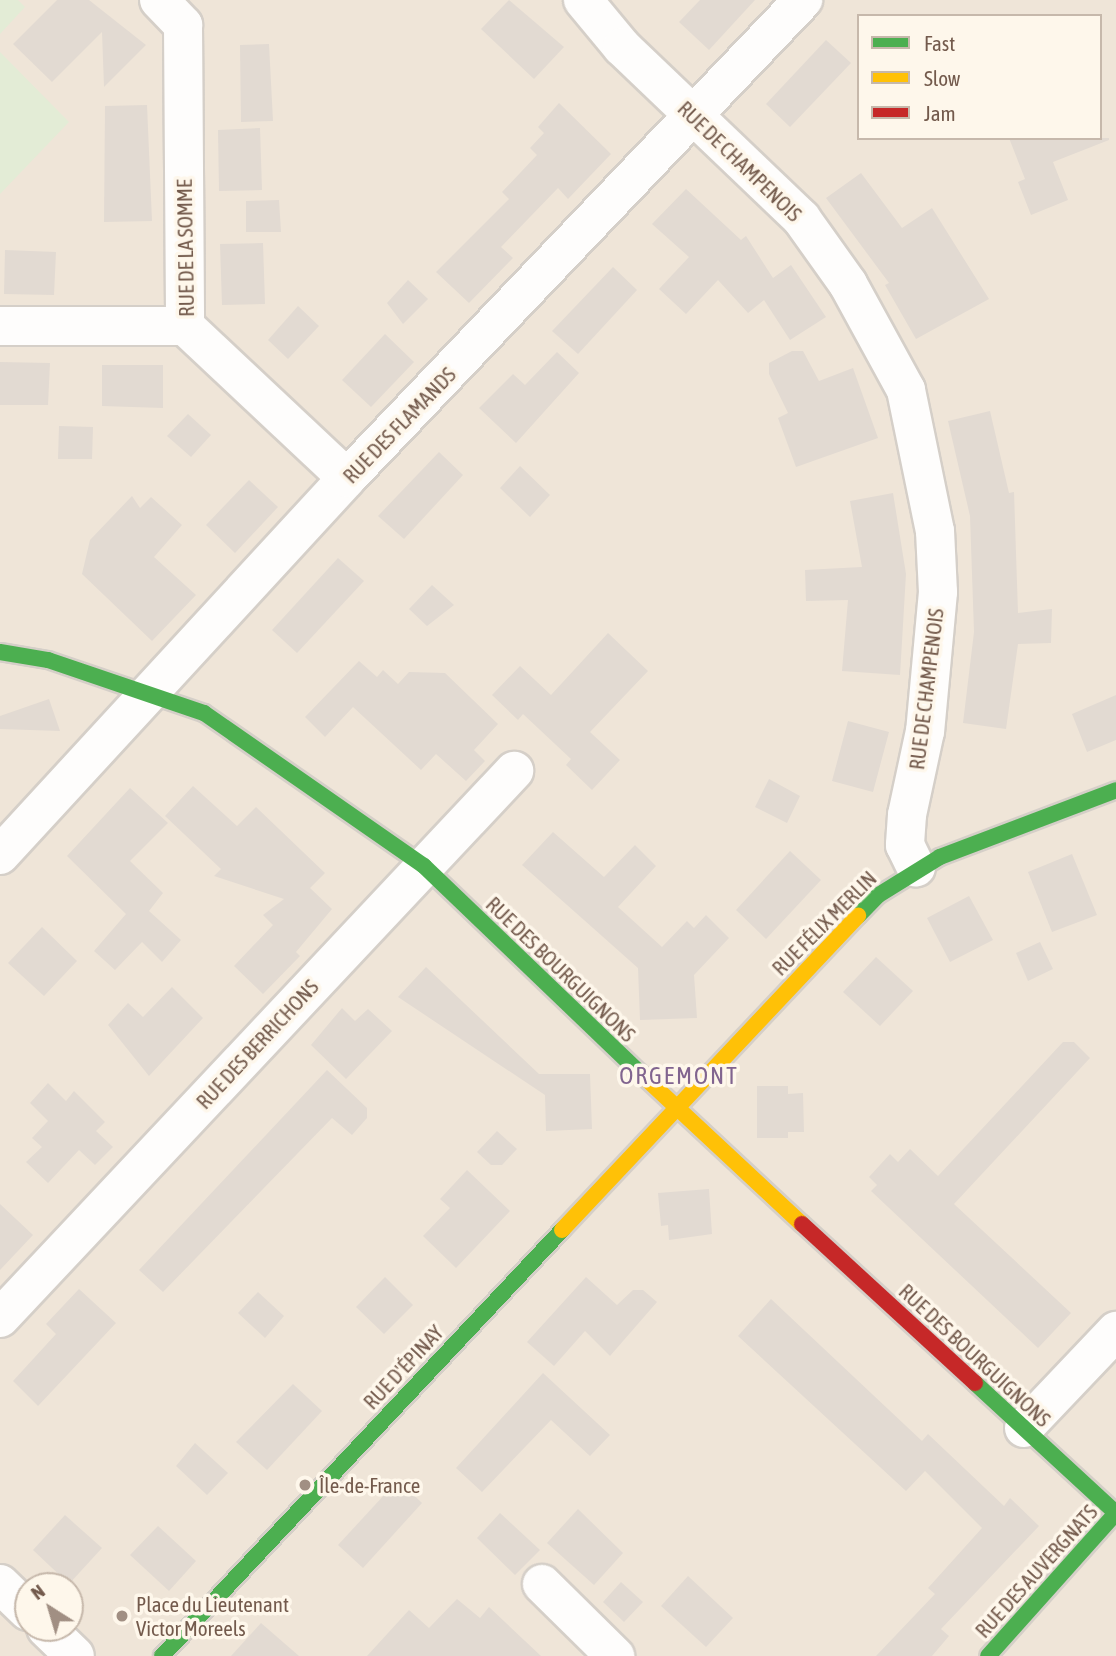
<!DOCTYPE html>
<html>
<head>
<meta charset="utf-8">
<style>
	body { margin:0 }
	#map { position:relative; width:1116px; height:1656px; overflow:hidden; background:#f6f2ea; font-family:"Asap Condensed",sans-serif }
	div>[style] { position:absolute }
	.residential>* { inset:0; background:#efe5d8 }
	.green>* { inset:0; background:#e3ecd6 }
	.building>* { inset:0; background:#e2dad2 }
	.roads { filter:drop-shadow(2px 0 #d5cfc8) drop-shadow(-2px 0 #d5cfc8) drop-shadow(0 2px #d5cfc8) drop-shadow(0 -2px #d5cfc8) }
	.street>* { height:38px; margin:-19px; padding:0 19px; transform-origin:19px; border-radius:19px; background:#fefdfc }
	.fast>* { height:16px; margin:-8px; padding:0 8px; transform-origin:8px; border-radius:8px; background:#4caf50 }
	.slow>* { height:16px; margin:-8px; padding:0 8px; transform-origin:8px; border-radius:8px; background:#ffc107 }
	.jam>* { height:16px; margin:-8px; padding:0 8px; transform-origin:8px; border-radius:8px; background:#c62828 }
	.dots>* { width:19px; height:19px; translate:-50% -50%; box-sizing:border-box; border:4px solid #fef7eb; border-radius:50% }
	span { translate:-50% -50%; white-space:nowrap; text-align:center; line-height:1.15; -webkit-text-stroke:7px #fef7eb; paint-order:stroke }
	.street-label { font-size:21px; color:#735a4c }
	.poi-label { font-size:21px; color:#735a4c }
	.left { translate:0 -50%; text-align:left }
	.quarter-label { font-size:24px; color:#81648f; letter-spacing:2px }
	.legend { position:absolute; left:857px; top:14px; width:245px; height:126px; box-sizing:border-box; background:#fef7eb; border:2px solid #c6b8ab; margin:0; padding:9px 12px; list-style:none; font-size:21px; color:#735a4c }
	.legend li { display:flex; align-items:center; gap:14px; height:35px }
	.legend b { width:35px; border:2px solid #c6b8ab }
	.north { position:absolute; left:14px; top:1572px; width:70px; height:70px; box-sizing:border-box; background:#fef7eb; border:2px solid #c6b8ab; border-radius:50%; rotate:323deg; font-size:19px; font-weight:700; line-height:28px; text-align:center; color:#735a4c }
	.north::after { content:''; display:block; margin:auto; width:24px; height:32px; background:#a18f83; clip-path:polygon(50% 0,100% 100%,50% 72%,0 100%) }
</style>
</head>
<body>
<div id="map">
	<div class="residential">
		<i style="clip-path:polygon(evenodd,0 0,1116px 0,1116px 1656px,0 1656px,0 0,859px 16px,1100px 16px,1100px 138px,859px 138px,859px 16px,0 0,28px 1586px,70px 1586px,70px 1628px,28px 1628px,28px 1586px)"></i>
	</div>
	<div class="green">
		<i style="clip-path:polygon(0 0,18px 0,25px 7px,0 34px)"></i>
		<i style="clip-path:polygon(0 52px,69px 122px,0 194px)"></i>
	</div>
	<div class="building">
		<i style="clip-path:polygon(57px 0,89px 0,146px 45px,104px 87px,102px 32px,52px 82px,13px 44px)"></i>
		<i style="clip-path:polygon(509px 0,564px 47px,534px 79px,481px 29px)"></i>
		<i style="clip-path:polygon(700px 0,755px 0,709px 50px,679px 22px)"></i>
		<i style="clip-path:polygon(826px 40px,851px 63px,790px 127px,766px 104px)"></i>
		<i style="clip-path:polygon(269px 44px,273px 121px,241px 122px,240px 45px)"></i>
		<i style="clip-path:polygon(559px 103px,611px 154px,568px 199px,558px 188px,501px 247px,513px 258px,469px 303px,436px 272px,509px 199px,502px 192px,537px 155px,530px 148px,544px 133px,538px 127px)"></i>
		<i style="clip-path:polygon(147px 105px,152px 221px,104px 222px,105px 106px)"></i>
		<i style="clip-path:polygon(260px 128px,262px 190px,219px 191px,218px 130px)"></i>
		<i style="clip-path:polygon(1009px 138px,1109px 138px,1109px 140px,1053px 162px,1068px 200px,1031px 215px,1018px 182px,1025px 179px)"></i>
		<i style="clip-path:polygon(861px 173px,902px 228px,932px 208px,989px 299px,916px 339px,885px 285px,889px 283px,826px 198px)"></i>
		<i style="clip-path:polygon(686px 189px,741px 240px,746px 236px,773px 278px,791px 265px,826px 317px,790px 340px,764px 300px,748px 313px,718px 280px,686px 314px,659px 289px,689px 257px,652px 224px)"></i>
		<i style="clip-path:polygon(279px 200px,281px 232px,246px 232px,246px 201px)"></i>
		<i style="clip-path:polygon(263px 243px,265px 304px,222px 305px,220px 244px)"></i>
		<i style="clip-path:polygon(5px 250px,56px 252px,54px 295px,4px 294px)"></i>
		<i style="clip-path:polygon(613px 267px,637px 290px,578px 354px,552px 331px)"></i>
		<i style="clip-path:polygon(408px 280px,428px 299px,403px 324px,387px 303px)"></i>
		<i style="clip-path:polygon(298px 306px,319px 326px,288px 359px,268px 340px)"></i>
		<i style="clip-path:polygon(385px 334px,414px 362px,371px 407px,342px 380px)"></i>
		<i style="clip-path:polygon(792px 351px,803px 351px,819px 381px,853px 368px,878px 438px,796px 467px,778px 418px,788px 413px,769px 374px,769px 363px)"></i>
		<i style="clip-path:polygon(557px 352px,579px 373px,516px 443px,479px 408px,513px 374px,525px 385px)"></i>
		<i style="clip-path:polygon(0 362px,50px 363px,48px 405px,0 405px)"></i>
		<i style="clip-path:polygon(102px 365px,163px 365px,163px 408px,102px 406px)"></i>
		<i style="clip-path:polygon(990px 411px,1009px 493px,1014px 492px,1018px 613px,1052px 609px,1051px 643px,1018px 644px,1006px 729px,963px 723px,974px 632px,970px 516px,948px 421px)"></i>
		<i style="clip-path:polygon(188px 414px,211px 435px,191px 457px,167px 436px)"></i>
		<i style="clip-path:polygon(59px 426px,93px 427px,92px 459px,58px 459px)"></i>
		<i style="clip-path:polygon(439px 452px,463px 475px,404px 539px,378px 516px)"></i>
		<i style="clip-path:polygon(520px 466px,550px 495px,530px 517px,500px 488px)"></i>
		<i style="clip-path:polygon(249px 480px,278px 507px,235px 553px,206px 525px)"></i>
		<i style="clip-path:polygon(893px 493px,906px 574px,900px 675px,842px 671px,848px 600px,806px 601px,805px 570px,862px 567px,850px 501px)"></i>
		<i style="clip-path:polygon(132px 496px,140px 508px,151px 497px,182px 525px,154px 557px,196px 595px,152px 641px,82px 574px,90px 540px)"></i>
		<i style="clip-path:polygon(338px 558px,364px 581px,297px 653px,272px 630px)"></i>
		<i style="clip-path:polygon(432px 585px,454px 605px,427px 626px,409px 609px)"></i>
		<i style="clip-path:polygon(608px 633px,648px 671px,590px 732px,620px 760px,592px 790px,566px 765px,571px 759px,523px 714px,518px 720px,492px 695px,520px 666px,551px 695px)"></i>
		<i style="clip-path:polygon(359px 661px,377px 677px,383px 670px,398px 684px,409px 672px,445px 673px,498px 724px,474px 750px,485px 761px,466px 781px,436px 754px,421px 770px,353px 707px,325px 737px,305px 717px)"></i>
		<i style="clip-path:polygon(1116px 695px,1116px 740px,1087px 752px,1072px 714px)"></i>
		<i style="clip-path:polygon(49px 699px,60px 731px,0 729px,0 716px)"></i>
		<i style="clip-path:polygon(848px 721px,889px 732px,873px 792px,832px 781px)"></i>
		<i style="clip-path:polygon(769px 779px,800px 796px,787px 823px,755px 807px)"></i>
		<i style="clip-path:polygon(193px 786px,237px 826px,256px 807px,325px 873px,310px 888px,332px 909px,296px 952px,300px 956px,263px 994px,234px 966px,273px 925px,263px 915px,284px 899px,214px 876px,221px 869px,165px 816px)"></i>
		<i style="clip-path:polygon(130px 788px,168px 823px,130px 861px,163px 893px,149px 911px,181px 940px,162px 962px,142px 942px,115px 970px,94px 951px,126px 914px,67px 856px)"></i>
		<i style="clip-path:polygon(553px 832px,604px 877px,635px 845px,656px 866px,618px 907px,662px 947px,687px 921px,694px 928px,706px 915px,729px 938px,694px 975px,697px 1018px,640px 1020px,638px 968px,522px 865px)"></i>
		<i style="clip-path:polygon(790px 851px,821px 880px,766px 939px,736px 910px)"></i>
		<i style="clip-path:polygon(1072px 854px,1097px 915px,1052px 932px,1028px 872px)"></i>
		<i style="clip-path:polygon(969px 896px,993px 940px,950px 962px,927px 918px)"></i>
		<i style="clip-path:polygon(42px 927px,77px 961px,44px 996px,8px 963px)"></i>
		<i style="clip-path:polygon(1040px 942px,1053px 969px,1028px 981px,1016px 953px)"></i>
		<i style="clip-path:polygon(876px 957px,913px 991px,880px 1026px,843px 992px)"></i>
		<i style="clip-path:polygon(426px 967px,539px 1074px,590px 1074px,592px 1129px,546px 1131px,545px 1095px,398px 997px)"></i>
		<i style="clip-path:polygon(172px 987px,203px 1018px,149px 1076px,108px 1025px,128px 1003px,143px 1017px)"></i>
		<i style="clip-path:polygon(342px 1008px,355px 1021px,368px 1009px,392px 1031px,346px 1079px,311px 1045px)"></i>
		<i style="clip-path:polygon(1063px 1042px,1074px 1042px,1090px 1058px,954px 1204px,1071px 1313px,1038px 1348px,871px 1191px,877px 1185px,869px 1177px,890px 1154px,898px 1162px,910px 1149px,938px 1176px)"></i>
		<i style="clip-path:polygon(327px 1070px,367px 1108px,367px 1118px,352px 1135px,332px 1118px,163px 1292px,139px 1270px)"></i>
		<i style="clip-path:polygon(48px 1083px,66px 1101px,74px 1091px,105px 1122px,96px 1131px,113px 1147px,95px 1165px,79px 1150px,48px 1183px,26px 1162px,42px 1147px,32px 1138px,48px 1121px,30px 1103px)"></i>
		<i style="clip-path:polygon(757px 1086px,788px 1086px,788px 1094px,803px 1093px,804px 1132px,788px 1132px,788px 1138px,757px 1138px)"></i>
		<i style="clip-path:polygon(497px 1131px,517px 1149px,502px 1165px,491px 1165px,477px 1152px)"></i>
		<i style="clip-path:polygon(467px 1170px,510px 1211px,456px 1268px,423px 1236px,450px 1208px,440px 1199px)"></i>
		<i style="clip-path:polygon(709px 1189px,712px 1234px,669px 1240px,668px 1225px,661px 1226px,658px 1193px)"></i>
		<i style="clip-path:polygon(0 1204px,33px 1235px,0 1270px)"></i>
		<i style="clip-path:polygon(385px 1277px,413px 1305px,384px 1334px,356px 1307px)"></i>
		<i style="clip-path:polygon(586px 1277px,617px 1305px,633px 1290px,643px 1290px,657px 1302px,610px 1356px,585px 1331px,554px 1366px,527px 1342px)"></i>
		<i style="clip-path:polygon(79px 1289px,116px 1323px,38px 1406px,13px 1381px,56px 1334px,46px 1324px)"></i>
		<i style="clip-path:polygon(258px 1292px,284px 1316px,265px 1338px,238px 1313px)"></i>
		<i style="clip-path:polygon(771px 1299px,922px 1441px,928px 1434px,1004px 1506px,1010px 1498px,1039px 1526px,941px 1629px,949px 1636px,932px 1656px,876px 1656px,935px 1594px,928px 1588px,982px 1528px,925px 1471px,906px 1491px,738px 1336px)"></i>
		<i style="clip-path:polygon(543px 1373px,610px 1435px,590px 1456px,551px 1420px,482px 1492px,456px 1468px)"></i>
		<i style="clip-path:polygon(293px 1384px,322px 1411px,267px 1470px,236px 1442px)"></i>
		<i style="clip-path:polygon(195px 1443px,228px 1473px,207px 1495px,176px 1466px)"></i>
		<i style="clip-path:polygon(398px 1480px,422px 1503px,363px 1568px,338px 1545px)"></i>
		<i style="clip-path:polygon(578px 1509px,623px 1553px,594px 1585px,547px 1543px)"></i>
		<i style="clip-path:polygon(500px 1513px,540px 1550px,515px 1575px,477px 1538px)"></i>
		<i style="clip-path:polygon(65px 1515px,102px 1548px,69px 1584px,33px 1550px)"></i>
		<i style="clip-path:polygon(158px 1526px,196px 1561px,169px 1591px,130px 1555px)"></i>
		<i style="clip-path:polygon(688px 1576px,733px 1618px,706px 1647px,661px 1606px)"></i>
		<i style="clip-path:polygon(621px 1582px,643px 1602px,624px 1622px,603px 1602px)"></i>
		<i style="clip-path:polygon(457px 1599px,480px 1618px,489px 1607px,541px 1656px,367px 1656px,409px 1610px,429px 1628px)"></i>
		<i style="clip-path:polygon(261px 1623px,299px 1656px,231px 1656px)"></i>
	</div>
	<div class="roads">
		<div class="street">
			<i style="left:159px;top:0;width:35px;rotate:46deg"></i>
			<i style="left:183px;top:25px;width:301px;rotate:89.6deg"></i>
			<i style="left:185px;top:326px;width:222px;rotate:43.2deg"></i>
			<i style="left:583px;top:0;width:61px;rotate:50.3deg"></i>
			<i style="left:622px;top:47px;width:248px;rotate:43.7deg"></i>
			<i style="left:801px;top:218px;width:81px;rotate:54.5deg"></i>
			<i style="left:848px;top:284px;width:121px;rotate:61.3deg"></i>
			<i style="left:906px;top:390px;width:144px;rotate:78.4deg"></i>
			<i style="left:935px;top:531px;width:61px;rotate:87.2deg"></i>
			<i style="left:938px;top:592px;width:140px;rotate:95.3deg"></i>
			<i style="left:925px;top:731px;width:86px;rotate:102.1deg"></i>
			<i style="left:907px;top:815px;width:30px;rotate:94deg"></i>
			<i style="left:905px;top:845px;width:25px;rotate:64deg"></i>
			<i style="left:0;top:326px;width:185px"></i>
			<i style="left:0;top:855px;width:512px;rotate:-47.37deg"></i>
			<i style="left:347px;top:478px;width:661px;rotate:-46.35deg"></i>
			<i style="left:0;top:1318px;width:751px;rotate:-46.78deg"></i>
			<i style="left:1024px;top:1428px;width:134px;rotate:-46.5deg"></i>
			<i style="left:0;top:1584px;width:39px;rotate:44deg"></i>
			<i style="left:542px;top:1584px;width:103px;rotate:44.6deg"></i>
			<i style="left:46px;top:1628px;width:40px;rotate:44deg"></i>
		</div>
		<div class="fast">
			<i style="left:0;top:652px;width:49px;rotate:9.5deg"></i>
			<i style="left:48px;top:660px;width:165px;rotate:18.8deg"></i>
			<i style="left:204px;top:713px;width:268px;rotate:34.8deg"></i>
			<i style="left:424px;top:866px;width:301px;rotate:43.8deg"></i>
			<i style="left:858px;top:916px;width:28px;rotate:-46deg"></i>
			<i style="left:877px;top:896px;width:74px;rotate:-31.8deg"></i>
			<i style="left:940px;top:857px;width:188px;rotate:-20.8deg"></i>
			<i style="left:975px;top:1383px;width:192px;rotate:42.7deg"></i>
			<i style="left:1116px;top:1513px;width:192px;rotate:131.8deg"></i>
			<i style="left:162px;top:1656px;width:584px;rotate:-46.8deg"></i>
		</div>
		<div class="slow">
			<i style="left:641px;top:1074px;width:220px;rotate:43deg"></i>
			<i style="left:562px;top:1230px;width:432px;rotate:-46.7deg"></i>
		</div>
		<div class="jam">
			<i style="left:802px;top:1224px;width:235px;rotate:42.6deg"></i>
		</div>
	</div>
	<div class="dots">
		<i style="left:305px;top:1485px;background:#a18f83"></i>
		<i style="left:122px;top:1616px;background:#a18f83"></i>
	</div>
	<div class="street-label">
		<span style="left:740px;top:161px;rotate:44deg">RUE DE CHAMPENOIS</span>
		<span style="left:185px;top:248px;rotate:-91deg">RUE DE LA SOMME</span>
		<span style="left:399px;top:425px;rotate:-46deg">RUE DES FLAMANDS</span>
		<span style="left:926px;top:689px;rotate:-83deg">RUE DE CHAMPENOIS</span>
		<span style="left:824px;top:923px;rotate:-45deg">RUE FÉLIX MERLIN</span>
		<span style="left:561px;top:969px;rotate:44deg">RUE DES BOURGUIGNONS</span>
		<span style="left:257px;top:1044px;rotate:-47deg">RUE DES BERRICHONS</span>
		<span style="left:975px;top:1355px;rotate:43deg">RUE DES BOURGUIGNONS</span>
		<span style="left:403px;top:1367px;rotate:-47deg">RUE D'ÉPINAY</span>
		<span style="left:1036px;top:1571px;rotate:-48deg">RUE DES AUVERGNATS</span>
	</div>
	<div class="poi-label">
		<span class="left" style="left:319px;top:1485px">Île-de-France</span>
		<span class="left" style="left:136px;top:1616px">Place du Lieutenant<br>Victor Moreels</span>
	</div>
	<div class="quarter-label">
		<span style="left:679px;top:1076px">ORGEMONT</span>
	</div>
	<ul class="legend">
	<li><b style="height:9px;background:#4caf50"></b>Fast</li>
	<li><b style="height:9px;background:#ffc107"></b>Slow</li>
	<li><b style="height:9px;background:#c62828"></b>Jam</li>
	</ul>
	<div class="north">N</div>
</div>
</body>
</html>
